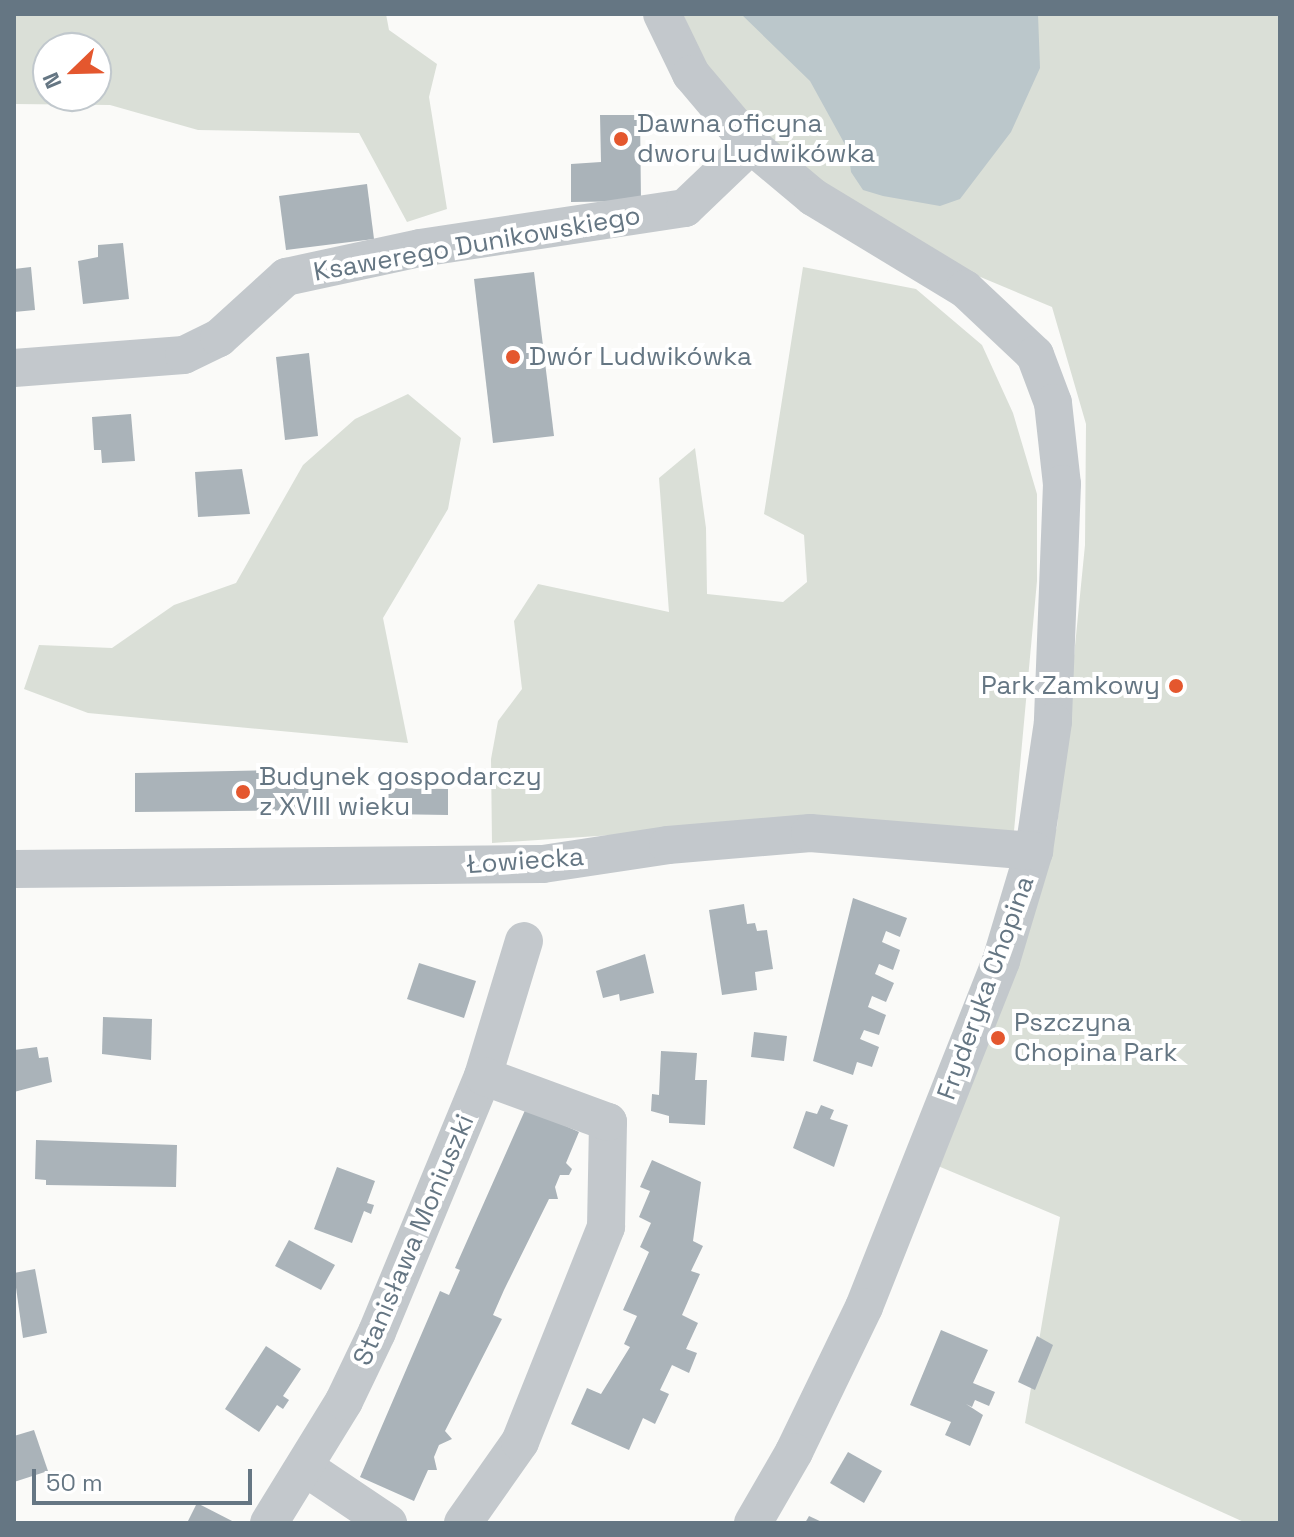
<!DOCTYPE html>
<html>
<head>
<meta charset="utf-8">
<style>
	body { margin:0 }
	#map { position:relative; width:1294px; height:1537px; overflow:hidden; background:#fafaf8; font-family:"Space Grotesk",sans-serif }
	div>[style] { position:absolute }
	.green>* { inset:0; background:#dadfd7 }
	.water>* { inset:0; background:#bbc7cb }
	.building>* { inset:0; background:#aab3b9 }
	.minor>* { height:38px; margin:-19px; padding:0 19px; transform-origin:19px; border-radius:19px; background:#c3c8cc }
	.dots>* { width:22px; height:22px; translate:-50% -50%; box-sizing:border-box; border:4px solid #fff; border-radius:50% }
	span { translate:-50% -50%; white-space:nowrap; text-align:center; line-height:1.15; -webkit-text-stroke:8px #fff; paint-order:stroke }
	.poi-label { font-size:26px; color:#657683 }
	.left { translate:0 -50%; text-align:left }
	.right { translate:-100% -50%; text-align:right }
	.street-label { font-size:26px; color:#657683 }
	.frame { position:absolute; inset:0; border:16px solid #657683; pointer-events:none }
	.north { position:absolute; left:32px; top:32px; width:80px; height:80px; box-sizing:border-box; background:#fff; border:2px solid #c1c8cd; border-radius:50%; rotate:247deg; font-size:22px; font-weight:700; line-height:32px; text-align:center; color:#657683 }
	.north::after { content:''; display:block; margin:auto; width:28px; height:36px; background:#e4572e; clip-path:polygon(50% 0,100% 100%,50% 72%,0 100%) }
	.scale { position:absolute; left:32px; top:1469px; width:220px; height:36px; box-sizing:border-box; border:4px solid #657683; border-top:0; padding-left:10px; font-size:24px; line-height:28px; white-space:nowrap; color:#657683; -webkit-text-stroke:6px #fff; paint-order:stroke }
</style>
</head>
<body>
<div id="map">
	<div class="green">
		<i style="clip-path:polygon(evenodd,14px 14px,386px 14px,389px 30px,437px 64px,429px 97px,447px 209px,407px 222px,359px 133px,198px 130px,110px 105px,14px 104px,14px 14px,48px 48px,96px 48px,96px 96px,48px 96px,48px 48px)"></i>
		<i style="clip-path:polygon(683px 14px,1280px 14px,1280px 1523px,1246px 1523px,1025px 1423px,1060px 1217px,938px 1166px,1057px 827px,1085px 545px,1086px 424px,1052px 307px,959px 268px,834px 191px,769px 139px,702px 60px)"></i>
		<i style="clip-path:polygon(803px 267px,916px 289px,982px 345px,1013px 413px,1037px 494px,1037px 581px,1014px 831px,673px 831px,492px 843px,491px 759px,498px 721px,522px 689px,514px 621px,538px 584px,669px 612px,659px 478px,695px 448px,706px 528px,707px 594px,783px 602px,807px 582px,804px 535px,764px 514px)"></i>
		<i style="clip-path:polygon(408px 394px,461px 438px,448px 509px,383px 618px,408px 743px,88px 713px,24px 689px,39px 645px,112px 648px,174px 605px,236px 583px,303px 465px,355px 419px)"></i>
	</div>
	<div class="water">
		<i style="clip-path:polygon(741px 14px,1038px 14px,1040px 68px,1011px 132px,960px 199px,940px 206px,883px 196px,863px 190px,851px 172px,848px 150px,810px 81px)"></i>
	</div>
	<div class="building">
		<i style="clip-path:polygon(600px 115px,640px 115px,641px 201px,571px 202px,571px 164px,601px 162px)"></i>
		<i style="clip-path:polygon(367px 184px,374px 239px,286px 250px,279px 196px)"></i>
		<i style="clip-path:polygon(123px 243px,129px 299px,83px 304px,78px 261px,98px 257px,98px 245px)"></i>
		<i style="clip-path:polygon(31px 267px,35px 310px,14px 312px,14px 269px)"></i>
		<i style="clip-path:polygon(534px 272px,554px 436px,493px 443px,474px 279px)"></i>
		<i style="clip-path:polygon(309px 353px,318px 436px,285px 440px,276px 357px)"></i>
		<i style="clip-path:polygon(131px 414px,135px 461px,102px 463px,101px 450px,94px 450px,92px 417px)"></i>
		<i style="clip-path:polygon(242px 469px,250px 514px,198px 517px,195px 472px)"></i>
		<i style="clip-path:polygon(326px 769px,323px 810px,135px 812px,135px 773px)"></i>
		<i style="clip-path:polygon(386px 788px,448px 789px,448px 815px,386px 814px)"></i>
		<i style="clip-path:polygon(853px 898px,907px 918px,900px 937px,886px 931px,882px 942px,900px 950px,893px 970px,879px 964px,875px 974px,894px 983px,886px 1002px,872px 996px,868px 1007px,886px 1015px,879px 1035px,864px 1030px,860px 1039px,879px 1047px,872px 1067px,857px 1062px,853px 1075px,813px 1061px)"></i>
		<i style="clip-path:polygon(744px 904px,747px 924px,755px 923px,757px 931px,767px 930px,773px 969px,755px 972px,757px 990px,722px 995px,709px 910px)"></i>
		<i style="clip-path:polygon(645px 954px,654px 993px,620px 1001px,619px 994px,603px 998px,596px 971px)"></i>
		<i style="clip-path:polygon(419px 963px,476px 981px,464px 1018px,407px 999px)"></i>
		<i style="clip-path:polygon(103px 1017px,152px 1019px,151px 1060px,102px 1054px)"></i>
		<i style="clip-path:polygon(754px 1032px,787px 1036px,784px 1061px,751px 1057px)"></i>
		<i style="clip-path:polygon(37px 1047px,39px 1058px,48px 1057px,52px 1082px,14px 1092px,14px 1050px)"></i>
		<i style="clip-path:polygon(661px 1051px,697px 1053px,695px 1080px,707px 1080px,705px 1125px,669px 1123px,669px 1116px,651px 1111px,652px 1094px,659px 1095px)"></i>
		<i style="clip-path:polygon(821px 1105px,834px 1110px,830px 1119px,848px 1125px,834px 1167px,793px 1148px,806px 1111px,817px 1114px)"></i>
		<i style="clip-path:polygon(526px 1108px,579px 1132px,566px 1163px,572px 1169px,569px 1175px,560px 1175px,555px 1187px,558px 1199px,549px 1199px,504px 1290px,493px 1315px,502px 1319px,445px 1431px,452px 1439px,439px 1445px,434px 1457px,437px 1470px,428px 1470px,414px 1501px,360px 1477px,440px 1291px,449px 1295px,460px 1270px,455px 1268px)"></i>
		<i style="clip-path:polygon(36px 1140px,177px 1145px,176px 1187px,46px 1185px,46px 1180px,35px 1179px)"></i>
		<i style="clip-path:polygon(652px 1160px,701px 1182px,693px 1241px,703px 1246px,691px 1271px,700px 1274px,682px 1315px,698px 1323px,686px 1349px,697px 1353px,689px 1373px,672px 1365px,660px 1390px,669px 1394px,655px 1424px,643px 1418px,629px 1450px,571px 1424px,587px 1388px,601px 1394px,630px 1347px,624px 1344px,637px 1316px,623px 1310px,649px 1252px,640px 1247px,651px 1223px,639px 1217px,650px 1191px,640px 1187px)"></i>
		<i style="clip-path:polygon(337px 1167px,375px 1181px,367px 1203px,374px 1205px,371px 1214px,364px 1211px,352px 1243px,314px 1229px)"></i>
		<i style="clip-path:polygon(289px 1240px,335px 1265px,321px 1290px,275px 1266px)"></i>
		<i style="clip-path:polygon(35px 1269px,47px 1333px,23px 1338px,14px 1273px)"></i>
		<i style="clip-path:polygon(941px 1330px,988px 1350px,973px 1383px,995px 1392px,989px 1406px,975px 1400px,972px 1407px,966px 1404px,983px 1415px,970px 1446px,945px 1435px,951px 1422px,910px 1405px)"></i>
		<i style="clip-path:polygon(1037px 1336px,1053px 1345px,1035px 1390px,1018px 1382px)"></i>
		<i style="clip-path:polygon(266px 1346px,301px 1369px,283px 1396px,289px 1400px,283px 1409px,277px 1405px,259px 1432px,225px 1409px)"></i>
		<i style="clip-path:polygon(34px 1430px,48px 1471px,14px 1482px,14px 1436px)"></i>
		<i style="clip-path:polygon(848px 1452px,882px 1471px,864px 1503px,830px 1483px)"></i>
		<i style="clip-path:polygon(197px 1503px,236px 1523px,187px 1523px)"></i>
		<i style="clip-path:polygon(809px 1516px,824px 1523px,805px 1523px)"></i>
	</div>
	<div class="minor">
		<i style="left:662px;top:14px;width:67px;rotate:64.2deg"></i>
		<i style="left:691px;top:74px;width:93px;rotate:49.8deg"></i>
		<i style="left:751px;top:145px;width:81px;rotate:40deg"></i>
		<i style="left:813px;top:197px;width:178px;rotate:31.2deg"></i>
		<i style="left:965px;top:289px;width:96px;rotate:43.3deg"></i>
		<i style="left:1035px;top:355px;width:51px;rotate:69.4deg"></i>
		<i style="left:1053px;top:403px;width:81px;rotate:83.7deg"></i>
		<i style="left:1062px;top:484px;width:238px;rotate:92.2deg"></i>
		<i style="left:1053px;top:722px;width:130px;rotate:98.4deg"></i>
		<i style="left:1034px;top:851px;width:115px;rotate:106.7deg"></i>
		<i style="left:1001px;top:961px;width:372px;rotate:111.6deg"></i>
		<i style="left:864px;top:1307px;width:161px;rotate:115.8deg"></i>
		<i style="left:794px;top:1452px;width:82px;rotate:120deg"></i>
		<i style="left:14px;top:368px;width:170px;rotate:-4.4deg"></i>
		<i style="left:184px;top:355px;width:39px;rotate:-26deg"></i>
		<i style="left:219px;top:338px;width:91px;rotate:-42.3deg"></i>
		<i style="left:286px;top:277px;width:137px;rotate:-12.2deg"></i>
		<i style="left:420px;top:248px;width:268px;rotate:-8.6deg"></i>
		<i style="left:685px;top:208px;width:91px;rotate:-43.7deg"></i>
		<i style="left:14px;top:869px;width:529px;rotate:-0.54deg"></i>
		<i style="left:543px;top:864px;width:126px;rotate:-8.6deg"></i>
		<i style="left:668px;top:845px;width:143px;rotate:-4.8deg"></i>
		<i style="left:810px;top:833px;width:225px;rotate:4.6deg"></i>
		<i style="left:306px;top:1468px;width:99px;rotate:33.9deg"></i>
		<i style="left:269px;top:1523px;width:143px;rotate:-58.4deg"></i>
		<i style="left:344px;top:1401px;width:76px;rotate:-64.4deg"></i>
		<i style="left:377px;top:1332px;width:277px;rotate:-67.5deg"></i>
		<i style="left:483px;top:1076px;width:141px;rotate:-73.1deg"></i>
		<i style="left:463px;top:1523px;width:99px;rotate:-54.9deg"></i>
		<i style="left:520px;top:1442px;width:232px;rotate:-68.2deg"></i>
		<i style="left:606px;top:1227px;width:105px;rotate:-88.9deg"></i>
		<i style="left:608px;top:1122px;width:133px;rotate:-159.8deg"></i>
	</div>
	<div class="dots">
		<i style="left:621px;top:139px;background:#e4572e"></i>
		<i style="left:513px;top:357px;background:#e4572e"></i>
		<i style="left:1176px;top:686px;background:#e4572e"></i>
		<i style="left:243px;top:792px;background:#e4572e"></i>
		<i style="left:998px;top:1038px;background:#e4572e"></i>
	</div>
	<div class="poi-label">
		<span class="left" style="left:637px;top:139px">Dawna oficyna<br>dworu Ludwikówka</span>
		<span class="left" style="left:529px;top:357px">Dwór Ludwikówka</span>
		<span class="right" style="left:1160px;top:686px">Park Zamkowy</span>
		<span class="left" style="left:259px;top:792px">Budynek gospodarczy<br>z XVIII wieku</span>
		<span class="left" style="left:1014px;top:1038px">Pszczyna<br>Chopina Park</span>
	</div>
	<div class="street-label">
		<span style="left:477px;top:244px;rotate:-10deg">Ksawerego Dunikowskiego</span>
		<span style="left:525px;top:861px;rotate:-4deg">Łowiecka</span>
		<span style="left:986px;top:988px;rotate:-70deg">Fryderyka Chopina</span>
		<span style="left:414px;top:1240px;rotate:-67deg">Stanisława Moniuszki</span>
	</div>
	<div class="frame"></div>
	<div class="north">N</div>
	<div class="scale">50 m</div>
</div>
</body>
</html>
